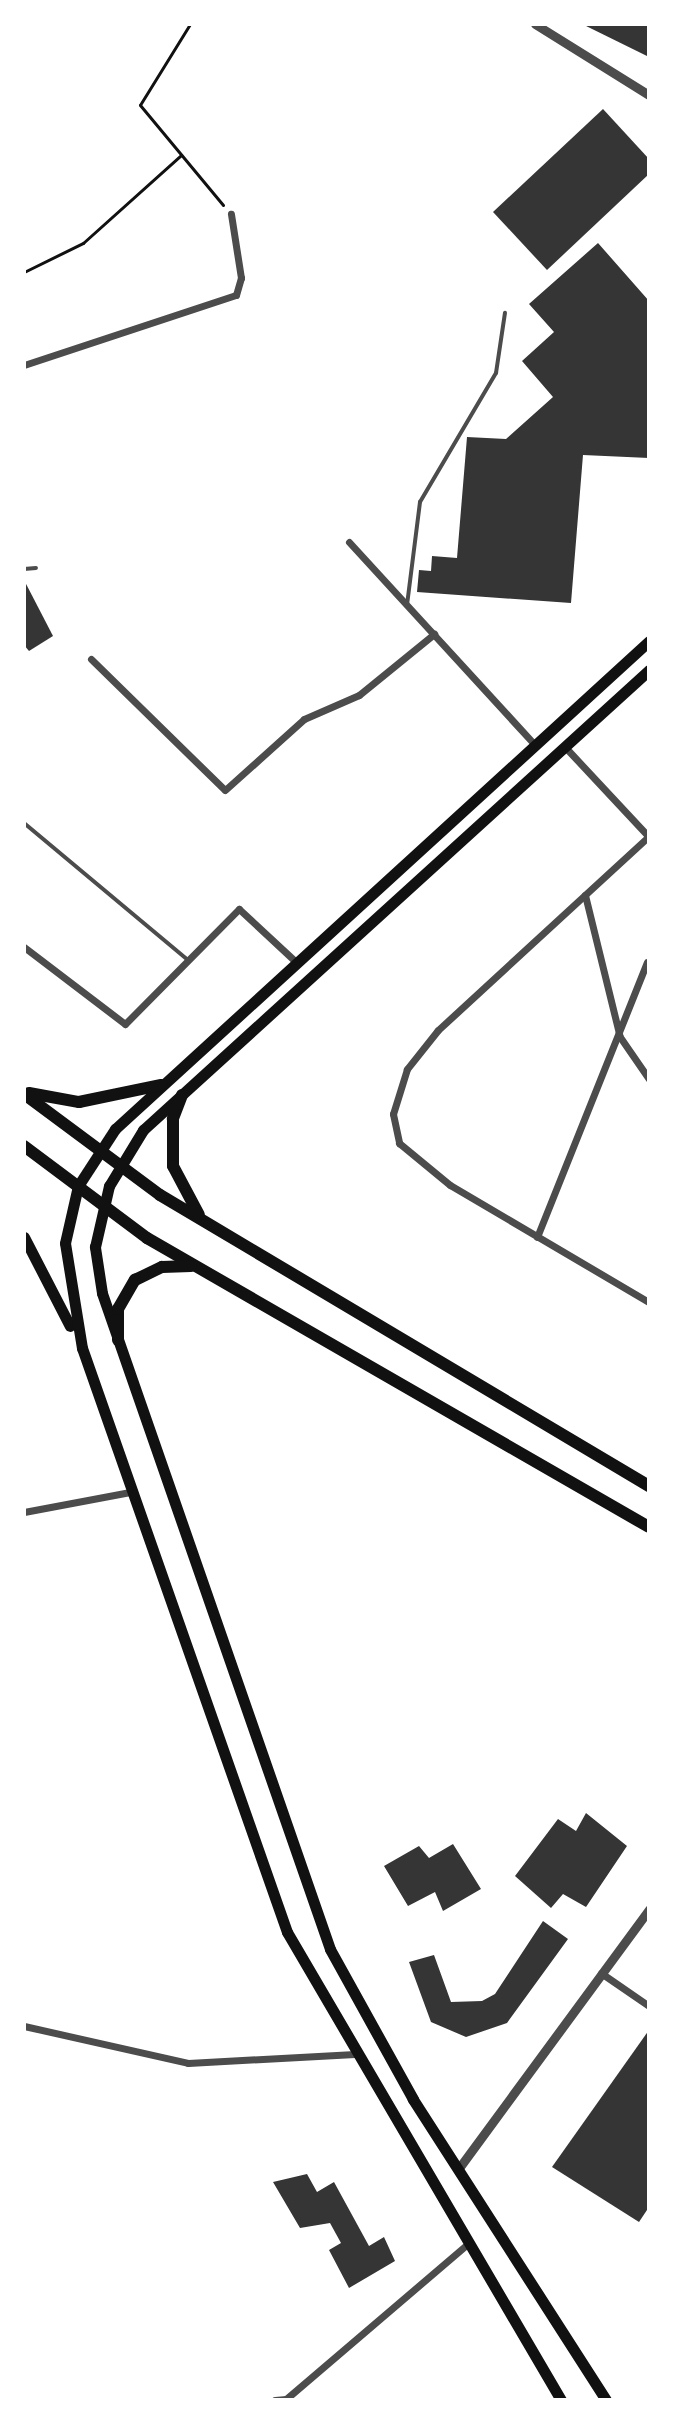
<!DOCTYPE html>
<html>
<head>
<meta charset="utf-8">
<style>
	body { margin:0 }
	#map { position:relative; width:673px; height:2424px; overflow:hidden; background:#fff; font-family:Quicksand,sans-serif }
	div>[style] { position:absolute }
	.building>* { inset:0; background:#353535 }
	.path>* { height:3px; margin:-1.5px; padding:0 1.5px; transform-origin:1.5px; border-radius:1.5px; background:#111 }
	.service>* { height:4px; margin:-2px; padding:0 2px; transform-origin:2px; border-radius:2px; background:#4c4c4c }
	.minor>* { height:7px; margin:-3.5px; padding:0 3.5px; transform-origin:3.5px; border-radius:3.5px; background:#4c4c4c }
	.tertiary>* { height:9px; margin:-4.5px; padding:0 4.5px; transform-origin:4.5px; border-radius:4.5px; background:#4c4c4c }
	.primary>* { height:11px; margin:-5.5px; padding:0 5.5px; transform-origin:5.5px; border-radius:5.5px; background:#111 }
	.trunk>* { height:12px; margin:-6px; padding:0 6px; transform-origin:6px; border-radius:6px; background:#111 }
	span { translate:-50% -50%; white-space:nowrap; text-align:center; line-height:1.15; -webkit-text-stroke:6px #fff; paint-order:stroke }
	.frame { position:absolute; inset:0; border:26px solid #fff; pointer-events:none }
</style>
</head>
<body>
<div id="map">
	<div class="building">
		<i style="clip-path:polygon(582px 24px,649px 24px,649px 57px)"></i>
		<i style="clip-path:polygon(603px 109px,649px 159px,649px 174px,547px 270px,493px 212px)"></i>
		<i style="clip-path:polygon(598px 243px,649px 301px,649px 458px,583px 455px,571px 603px,417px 592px,419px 570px,431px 571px,432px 556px,457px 558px,467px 437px,506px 439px,553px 397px,522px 361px,554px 332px,529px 304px)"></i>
		<i style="clip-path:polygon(24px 580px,53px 636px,29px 651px,24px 645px)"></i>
		<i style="clip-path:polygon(586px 1813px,627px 1846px,586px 1907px,563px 1894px,551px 1908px,515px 1876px,558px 1819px,576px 1831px)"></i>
		<i style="clip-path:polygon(453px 1844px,481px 1889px,443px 1911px,435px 1892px,408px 1906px,384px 1866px,419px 1846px,429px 1858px)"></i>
		<i style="clip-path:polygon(543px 1921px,568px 1939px,507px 2023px,466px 2037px,431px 2022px,409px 1962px,434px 1955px,451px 2002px,482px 2001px,495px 1994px)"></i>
		<i style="clip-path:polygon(649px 2030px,649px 2207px,639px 2222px,552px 2167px)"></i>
		<i style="clip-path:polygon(307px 2174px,317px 2192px,334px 2182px,369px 2246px,384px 2237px,395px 2261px,349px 2288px,329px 2250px,341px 2243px,330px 2223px,300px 2228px,273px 2182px)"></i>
	</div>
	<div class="path">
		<i style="left:190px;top:24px;width:95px;rotate:121.7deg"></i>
		<i style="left:140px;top:105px;width:130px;rotate:50.3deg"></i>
		<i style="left:24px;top:272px;width:66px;rotate:-26.2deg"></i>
		<i style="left:83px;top:243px;width:132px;rotate:-41.9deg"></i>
	</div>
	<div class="service">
		<i style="left:24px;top:569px;width:12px;rotate:-5deg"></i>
		<i style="left:407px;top:605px;width:104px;rotate:-82.8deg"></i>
		<i style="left:420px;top:502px;width:150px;rotate:-59.5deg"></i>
		<i style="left:496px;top:373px;width:61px;rotate:-81.5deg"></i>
		<i style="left:24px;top:823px;width:214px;rotate:39.9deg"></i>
	</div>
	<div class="minor">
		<i style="left:24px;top:365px;width:223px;rotate:-18.3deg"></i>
		<i style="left:236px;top:295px;width:18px;rotate:-74deg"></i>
		<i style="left:241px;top:278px;width:65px;rotate:-98.9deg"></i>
		<i style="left:349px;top:542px;width:275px;rotate:47.5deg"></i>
		<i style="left:91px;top:659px;width:187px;rotate:44.4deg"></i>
		<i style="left:225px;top:790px;width:106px;rotate:-41.9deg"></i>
		<i style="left:304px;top:719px;width:60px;rotate:-23.6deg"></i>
		<i style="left:359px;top:695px;width:97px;rotate:-39.1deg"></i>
		<i style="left:565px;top:747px;width:123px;rotate:47deg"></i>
		<i style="left:649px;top:836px;width:287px;rotate:137.4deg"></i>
		<i style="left:438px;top:1030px;width:50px;rotate:128.5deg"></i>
		<i style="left:407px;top:1069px;width:47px;rotate:107.3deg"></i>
		<i style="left:393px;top:1114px;width:30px;rotate:78deg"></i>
		<i style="left:399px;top:1143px;width:66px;rotate:39.5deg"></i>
		<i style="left:450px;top:1185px;width:231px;rotate:30.5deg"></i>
		<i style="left:585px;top:895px;width:146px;rotate:76.2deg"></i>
		<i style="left:620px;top:1037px;width:51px;rotate:55.4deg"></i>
		<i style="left:24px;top:947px;width:127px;rotate:37.3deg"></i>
		<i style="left:125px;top:1024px;width:162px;rotate:-45.3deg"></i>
		<i style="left:239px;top:909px;width:78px;rotate:42.9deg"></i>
		<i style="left:537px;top:1237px;width:296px;rotate:-68.2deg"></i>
		<i style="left:24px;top:1512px;width:108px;rotate:-10.7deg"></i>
		<i style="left:601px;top:1973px;width:58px;rotate:34.5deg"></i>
		<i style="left:24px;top:2026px;width:168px;rotate:12.7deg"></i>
		<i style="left:188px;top:2063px;width:167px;rotate:-3.1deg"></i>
		<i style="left:275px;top:2400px;width:11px;rotate:-5deg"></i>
		<i style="left:286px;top:2399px;width:235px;rotate:-40.5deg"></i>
	</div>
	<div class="tertiary">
		<i style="left:535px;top:24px;width:134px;rotate:31.9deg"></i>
		<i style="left:459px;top:2168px;width:321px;rotate:-53.7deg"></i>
	</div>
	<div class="primary">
		<i style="left:24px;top:1237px;width:100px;rotate:62.7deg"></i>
		<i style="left:561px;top:2400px;width:542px;rotate:-120.35deg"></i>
		<i style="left:287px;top:1932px;width:619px;rotate:-109.34deg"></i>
		<i style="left:82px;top:1348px;width:106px;rotate:-99.2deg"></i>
		<i style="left:65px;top:1243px;width:58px;rotate:-77.2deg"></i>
		<i style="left:78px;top:1186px;width:68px;rotate:-57deg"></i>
		<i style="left:115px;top:1129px;width:723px;rotate:-42.42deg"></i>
		<i style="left:606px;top:2400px;width:358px;rotate:-122.7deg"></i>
		<i style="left:413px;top:2099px;width:171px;rotate:-119deg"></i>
		<i style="left:330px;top:1949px;width:694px;rotate:-109.17deg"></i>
		<i style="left:102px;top:1293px;width:47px;rotate:-98.7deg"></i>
		<i style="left:95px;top:1247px;width:63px;rotate:-77.1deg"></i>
		<i style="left:109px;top:1186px;width:66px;rotate:-58.7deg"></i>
		<i style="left:143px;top:1130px;width:684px;rotate:-42.27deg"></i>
	</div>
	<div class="trunk">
		<i style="left:29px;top:1093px;width:51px;rotate:10.2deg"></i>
		<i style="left:79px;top:1102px;width:84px;rotate:-11.7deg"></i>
		<i style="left:24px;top:1094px;width:169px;rotate:36.6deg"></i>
		<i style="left:160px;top:1195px;width:569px;rotate:30.76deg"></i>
		<i style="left:182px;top:1095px;width:26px;rotate:111deg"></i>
		<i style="left:173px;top:1119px;width:47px;rotate:90deg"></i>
		<i style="left:173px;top:1166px;width:55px;rotate:62deg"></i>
		<i style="left:24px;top:1146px;width:154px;rotate:36.8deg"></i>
		<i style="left:147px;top:1238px;width:579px;rotate:29.93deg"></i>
		<i style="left:118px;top:1340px;width:31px;rotate:-90deg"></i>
		<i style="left:118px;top:1309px;width:34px;rotate:-60deg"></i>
		<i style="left:135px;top:1280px;width:30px;rotate:-26deg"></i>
		<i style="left:162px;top:1267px;width:29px;rotate:-2deg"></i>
	</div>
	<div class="frame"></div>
</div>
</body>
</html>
